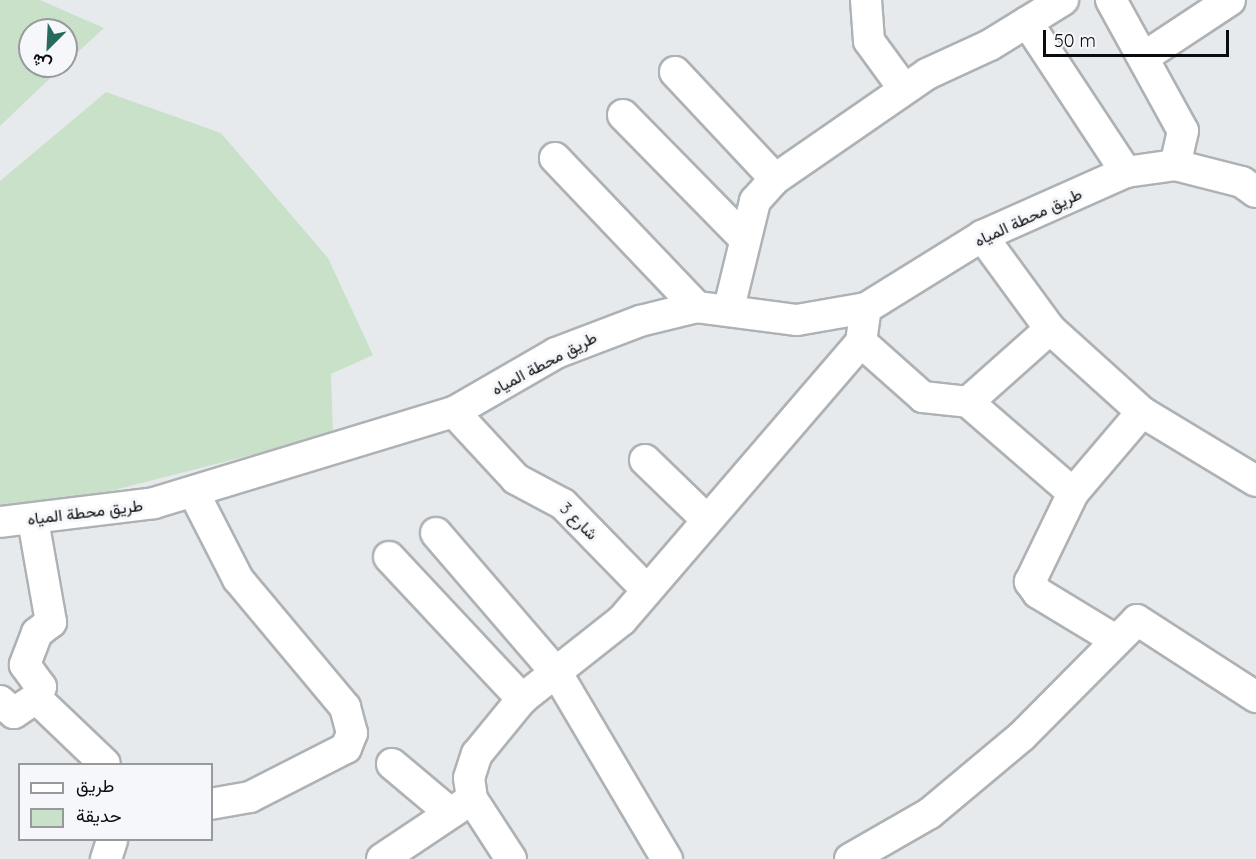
<!DOCTYPE html>
<html>
<head>
<meta charset="utf-8">
<style>
	body { margin:0 }
	#map { position:relative; width:1256px; height:859px; overflow:hidden; background:#e7eaed; font-family:Quicksand,Vazirmatn,sans-serif }
	div>[style] { position:absolute }
	.green>* { inset:0; background:#c9e1c9 }
	.roads { filter:drop-shadow(2px 0 #afb2b4) drop-shadow(-2px 0 #afb2b4) drop-shadow(0 2px #afb2b4) drop-shadow(0 -2px #afb2b4) }
	.minor>* { height:30px; margin:-15px; padding:0 15px; transform-origin:15px; border-radius:15px; background:#fff }
	span { translate:-50% -50%; white-space:nowrap; text-align:center; line-height:1.15; -webkit-text-stroke:6px #f5f7fa; paint-order:stroke }
	.street-label { font-size:16px; color:#0b0c0d }
	.legend { position:absolute; left:18px; top:763px; width:195px; height:78px; box-sizing:border-box; background:#f5f7fa; border:2px solid #97999b; margin:0; padding:8px 10px; list-style:none; font-size:18px; color:#0b0c0d }
	.legend li { display:flex; align-items:center; gap:12px; height:30px }
	.legend b { width:30px; border:2px solid #97999b }
	.north { position:absolute; left:18px; top:18px; width:60px; height:60px; box-sizing:border-box; background:#f5f7fa; border:2px solid #97999b; border-radius:50%; rotate:204deg; font-size:16px; font-weight:700; line-height:24px; text-align:center; color:#0b0c0d }
	.north::after { content:''; display:block; margin:auto; width:21px; height:27px; background:#256a5d; clip-path:polygon(50% 0,100% 100%,50% 72%,0 100%) }
	.scale { position:absolute; left:1043px; top:30px; width:186px; height:27px; box-sizing:border-box; border:3px solid #0b0c0d; border-top:0; padding-left:8px; font-size:18px; line-height:21px; white-space:nowrap; color:#0b0c0d; -webkit-text-stroke:4px #f5f7fa; paint-order:stroke }
</style>
</head>
<body>
<div id="map">
	<div class="green">
		<i style="clip-path:polygon(0 0,40px 0,104px 28px,66px 63px,66px 30px,30px 30px,30px 66px,63px 66px,0 126px)"></i>
		<i style="clip-path:polygon(106px 92px,221px 133px,328px 258px,373px 355px,331px 374px,333px 434px,87px 497px,0 506px,0 181px)"></i>
	</div>
	<div class="roads">
		<div class="minor">
			<i style="left:866px;top:0;width:41px;rotate:85.8deg"></i>
			<i style="left:869px;top:41px;width:59px;rotate:53.9deg"></i>
			<i style="left:1111px;top:0;width:149px;rotate:61.2deg"></i>
			<i style="left:1183px;top:131px;width:35px;rotate:103deg"></i>
			<i style="left:1027px;top:22px;width:180px;rotate:56.6deg"></i>
			<i style="left:1144px;top:57px;width:103px;rotate:-33.5deg"></i>
			<i style="left:675px;top:72px;width:146px;rotate:46.9deg"></i>
			<i style="left:623px;top:115px;width:173px;rotate:45.5deg"></i>
			<i style="left:555px;top:158px;width:206px;rotate:46.4deg"></i>
			<i style="left:982px;top:236px;width:115px;rotate:53.8deg"></i>
			<i style="left:1050px;top:329px;width:124px;rotate:42.1deg"></i>
			<i style="left:1142px;top:412px;width:133px;rotate:31.2deg"></i>
			<i style="left:729px;top:308px;width:110px;rotate:-76.3deg"></i>
			<i style="left:755px;top:201px;width:30px;rotate:-48deg"></i>
			<i style="left:775px;top:179px;width:185px;rotate:-34.6deg"></i>
			<i style="left:927px;top:74px;width:69px;rotate:-24.7deg"></i>
			<i style="left:990px;top:45px;width:86px;rotate:-31.7deg"></i>
			<i style="left:861px;top:342px;width:83px;rotate:41.6deg"></i>
			<i style="left:923px;top:397px;width:45px;rotate:6.3deg"></i>
			<i style="left:968px;top:402px;width:139px;rotate:40.9deg"></i>
			<i style="left:968px;top:402px;width:110px;rotate:-41.7deg"></i>
			<i style="left:454px;top:412px;width:91px;rotate:47.2deg"></i>
			<i style="left:516px;top:479px;width:53px;rotate:28deg"></i>
			<i style="left:563px;top:504px;width:119px;rotate:45.7deg"></i>
			<i style="left:645px;top:460px;width:86px;rotate:44.1deg"></i>
			<i style="left:194px;top:493px;width:97px;rotate:62.9deg"></i>
			<i style="left:238px;top:579px;width:167px;rotate:50.1deg"></i>
			<i style="left:345px;top:707px;width:27px;rotate:75deg"></i>
			<i style="left:352px;top:733px;width:16px;rotate:112deg"></i>
			<i style="left:346px;top:748px;width:108px;rotate:153deg"></i>
			<i style="left:250px;top:797px;width:39px;rotate:170deg"></i>
			<i style="left:33px;top:520px;width:104px;rotate:80deg"></i>
			<i style="left:51px;top:622px;width:18px;rotate:142deg"></i>
			<i style="left:37px;top:633px;width:34px;rotate:111deg"></i>
			<i style="left:25px;top:665px;width:27px;rotate:54deg"></i>
			<i style="left:41px;top:687px;width:12px;rotate:114deg"></i>
			<i style="left:36px;top:698px;width:95px;rotate:43.7deg"></i>
			<i style="left:0;top:522px;width:155px;rotate:-7deg"></i>
			<i style="left:154px;top:503px;width:313px;rotate:-16.9deg"></i>
			<i style="left:454px;top:412px;width:118px;rotate:-30deg"></i>
			<i style="left:556px;top:353px;width:90px;rotate:-20.9deg"></i>
			<i style="left:640px;top:321px;width:59px;rotate:-13.8deg"></i>
			<i style="left:697px;top:307px;width:101px;rotate:7.4deg"></i>
			<i style="left:797px;top:320px;width:70px;rotate:-9.9deg"></i>
			<i style="left:866px;top:308px;width:137px;rotate:-31.8deg"></i>
			<i style="left:982px;top:236px;width:158px;rotate:-24deg"></i>
			<i style="left:1126px;top:172px;width:49px;rotate:-8.1deg"></i>
			<i style="left:1175px;top:165px;width:69px;rotate:14.2deg"></i>
			<i style="left:1242px;top:182px;width:17px;rotate:36deg"></i>
			<i style="left:436px;top:533px;width:187px;rotate:49.3deg"></i>
			<i style="left:558px;top:675px;width:214px;rotate:59.4deg"></i>
			<i style="left:389px;top:557px;width:195px;rotate:46.9deg"></i>
			<i style="left:1114px;top:639px;width:89px;rotate:-148.8deg"></i>
			<i style="left:1038px;top:593px;width:14px;rotate:-126deg"></i>
			<i style="left:1030px;top:582px;width:99px;rotate:-64.2deg"></i>
			<i style="left:1073px;top:493px;width:106px;rotate:-49.6deg"></i>
			<i style="left:0;top:701px;width:18px;rotate:41deg"></i>
			<i style="left:14px;top:713px;width:27px;rotate:-34deg"></i>
			<i style="left:392px;top:764px;width:73px;rotate:40deg"></i>
			<i style="left:106px;top:859px;width:20px;rotate:-72deg"></i>
			<i style="left:382px;top:859px;width:108px;rotate:-33.7deg"></i>
			<i style="left:511px;top:859px;width:72px;rotate:-123deg"></i>
			<i style="left:472px;top:799px;width:21px;rotate:-98deg"></i>
			<i style="left:469px;top:778px;width:25px;rotate:-72deg"></i>
			<i style="left:477px;top:754px;width:71px;rotate:-50.7deg"></i>
			<i style="left:522px;top:699px;width:127px;rotate:-38.3deg"></i>
			<i style="left:622px;top:620px;width:367px;rotate:-49.3deg"></i>
			<i style="left:861px;top:342px;width:34px;rotate:-82deg"></i>
			<i style="left:850px;top:859px;width:92px;rotate:-29.9deg"></i>
			<i style="left:930px;top:813px;width:120px;rotate:-39.9deg"></i>
			<i style="left:1022px;top:736px;width:163px;rotate:-45.2deg"></i>
			<i style="left:1137px;top:620px;width:142px;rotate:32.9deg"></i>
		</div>
	</div>
	<div class="street-label">
		<span style="left:1028px;top:217px;rotate:-25deg">طريق محطة المياه</span>
		<span style="left:544px;top:363px;rotate:-28deg">طريق محطة المياه</span>
		<span style="left:85px;top:512px;rotate:-7deg">طريق محطة المياه</span>
		<span style="left:579px;top:521px;rotate:44deg">شارع 3</span>
	</div>
	<ul class="legend">
	<li><b style="height:8px;background:#fff"></b>طريق</li>
	<li><b style="height:16px;background:#c9e1c9"></b>حديقة</li>
	</ul>
	<div class="north">ش</div>
	<div class="scale">50 m</div>
</div>
</body>
</html>
